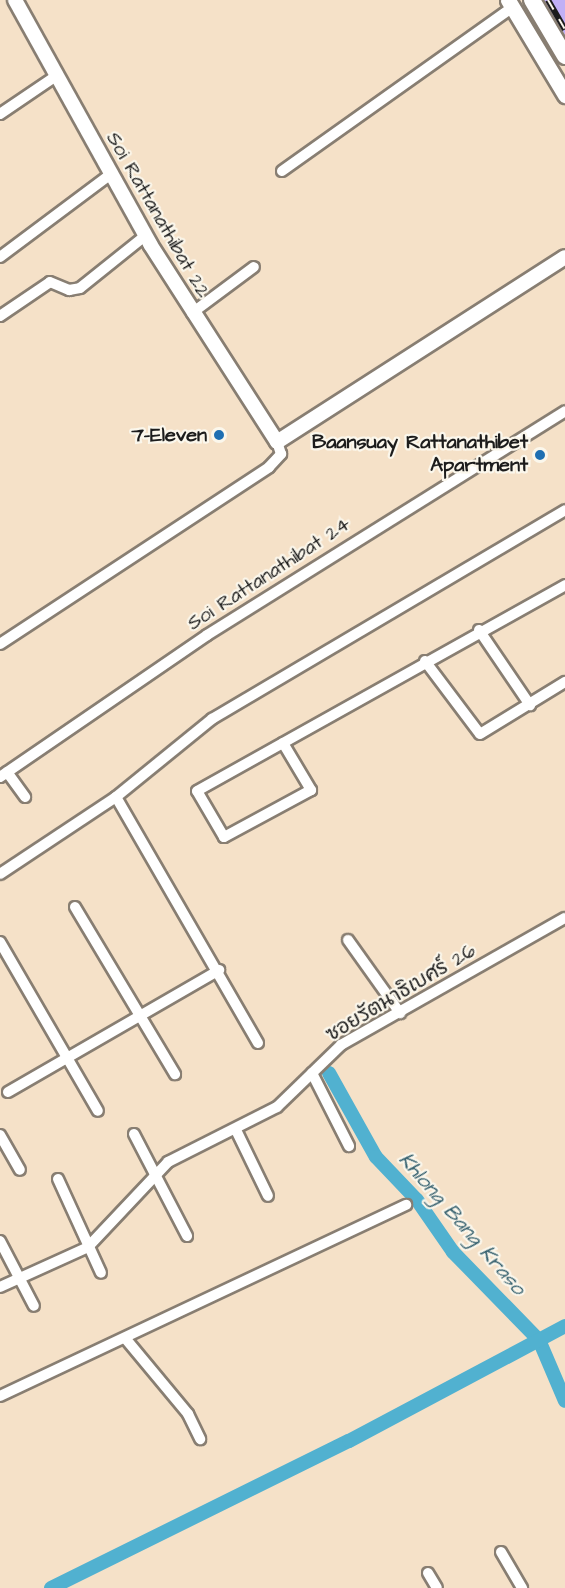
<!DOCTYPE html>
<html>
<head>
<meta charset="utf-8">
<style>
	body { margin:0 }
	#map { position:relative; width:565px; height:1588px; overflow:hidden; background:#f5e1c8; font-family:"Architects Daughter","Playpen Sans Thai",sans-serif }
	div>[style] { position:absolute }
	.canal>* { height:14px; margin:-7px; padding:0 7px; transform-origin:7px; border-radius:7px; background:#51b1d0 }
	.building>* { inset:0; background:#c1b0f6 }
	.roads { filter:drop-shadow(2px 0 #887e72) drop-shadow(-2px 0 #887e72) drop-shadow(0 2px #887e72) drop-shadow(0 -2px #887e72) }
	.minor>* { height:10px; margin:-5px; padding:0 5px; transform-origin:5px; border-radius:5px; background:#fff }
	.tertiary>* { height:14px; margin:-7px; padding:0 7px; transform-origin:7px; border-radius:7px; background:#fff }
	.secondary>* { height:15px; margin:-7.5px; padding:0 7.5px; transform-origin:7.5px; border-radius:7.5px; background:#fff }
	.primary>* { height:16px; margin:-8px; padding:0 8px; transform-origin:8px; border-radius:8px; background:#fff }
	.rail>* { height:6px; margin-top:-3px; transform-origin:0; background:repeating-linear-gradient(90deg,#fbf7ec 0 11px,#1c1c1c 0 22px); box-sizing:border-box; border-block:2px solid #1c1c1c }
	.dots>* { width:16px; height:16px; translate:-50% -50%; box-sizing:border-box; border:3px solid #fbf7ec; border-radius:50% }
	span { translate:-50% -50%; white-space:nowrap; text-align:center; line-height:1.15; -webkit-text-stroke:4.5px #fbf7ec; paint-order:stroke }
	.street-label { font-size:20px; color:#1c1c1c }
	.poi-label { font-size:20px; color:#1c1c1c; font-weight:700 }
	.right { translate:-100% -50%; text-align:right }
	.water-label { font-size:21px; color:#345f6d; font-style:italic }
</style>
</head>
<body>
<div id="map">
	<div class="canal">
		<i style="left:329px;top:1073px;width:96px;rotate:60.8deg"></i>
		<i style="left:376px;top:1157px;width:59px;rotate:46.4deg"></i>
		<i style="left:417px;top:1200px;width:63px;rotate:55.3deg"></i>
		<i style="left:453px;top:1252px;width:123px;rotate:45.7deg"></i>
		<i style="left:539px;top:1340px;width:66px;rotate:66.9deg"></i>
		<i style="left:51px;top:1588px;width:332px;rotate:-26.3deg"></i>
		<i style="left:349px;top:1441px;width:245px;rotate:-28deg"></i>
	</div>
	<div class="building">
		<i style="clip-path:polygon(544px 0,565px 0,565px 35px)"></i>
	</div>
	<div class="roads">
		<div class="minor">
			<i style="left:0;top:114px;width:68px;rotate:-34.2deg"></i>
			<i style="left:282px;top:171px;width:283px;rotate:-35.4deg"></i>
			<i style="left:0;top:257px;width:139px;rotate:-36.8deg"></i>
			<i style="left:192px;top:313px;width:77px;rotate:-36.6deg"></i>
			<i style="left:0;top:316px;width:60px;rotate:-34.2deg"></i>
			<i style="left:50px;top:282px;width:21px;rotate:23deg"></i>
			<i style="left:69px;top:290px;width:11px;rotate:-10deg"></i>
			<i style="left:80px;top:288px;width:83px;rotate:-38.7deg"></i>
			<i style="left:479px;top:630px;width:91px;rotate:55.8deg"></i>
			<i style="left:0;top:644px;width:322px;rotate:-33.3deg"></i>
			<i style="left:269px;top:467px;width:18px;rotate:-47deg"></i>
			<i style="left:281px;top:454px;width:13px;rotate:-108deg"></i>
			<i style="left:425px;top:661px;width:91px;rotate:53deg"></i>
			<i style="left:480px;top:734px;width:100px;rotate:-31.5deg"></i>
			<i style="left:283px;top:743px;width:55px;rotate:59.2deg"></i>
			<i style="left:311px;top:790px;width:99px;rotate:151.6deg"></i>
			<i style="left:224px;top:837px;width:53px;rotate:-120.4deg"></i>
			<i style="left:197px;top:791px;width:422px;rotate:-29.2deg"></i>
			<i style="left:7px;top:772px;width:31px;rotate:54deg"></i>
			<i style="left:0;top:777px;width:251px;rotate:-34.4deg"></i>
			<i style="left:207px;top:635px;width:422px;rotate:-32deg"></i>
			<i style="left:116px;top:797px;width:284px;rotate:60deg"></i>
			<i style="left:0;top:874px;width:139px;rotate:-33.6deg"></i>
			<i style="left:116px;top:797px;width:124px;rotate:-39.1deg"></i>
			<i style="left:212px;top:719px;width:410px;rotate:-30.6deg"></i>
			<i style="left:75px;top:907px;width:195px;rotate:59.1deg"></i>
			<i style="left:348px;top:940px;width:90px;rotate:54.5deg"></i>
			<i style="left:0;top:942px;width:195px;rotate:59.9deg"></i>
			<i style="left:312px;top:1073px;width:82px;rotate:63.1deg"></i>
			<i style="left:8px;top:1092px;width:244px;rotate:-30deg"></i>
			<i style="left:236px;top:1130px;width:73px;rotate:64.1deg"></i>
			<i style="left:134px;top:1134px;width:115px;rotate:62.5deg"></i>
			<i style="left:0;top:1135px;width:40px;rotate:60.3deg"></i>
			<i style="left:58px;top:1179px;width:103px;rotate:65.4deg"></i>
			<i style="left:0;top:1241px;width:73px;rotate:62.4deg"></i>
			<i style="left:0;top:1287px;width:97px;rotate:-24.4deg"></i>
			<i style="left:88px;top:1247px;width:117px;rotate:-46.7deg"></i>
			<i style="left:168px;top:1162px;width:122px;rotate:-26.8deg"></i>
			<i style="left:277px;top:1107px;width:89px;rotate:-44.1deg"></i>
			<i style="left:341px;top:1045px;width:257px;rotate:-29.6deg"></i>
			<i style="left:125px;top:1338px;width:99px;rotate:50.3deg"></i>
			<i style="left:188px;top:1414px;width:28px;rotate:64deg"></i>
			<i style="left:0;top:1396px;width:449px;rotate:-25.2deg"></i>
			<i style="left:501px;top:1552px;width:42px;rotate:59.7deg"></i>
			<i style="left:428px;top:1573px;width:17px;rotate:59deg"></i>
		</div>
		<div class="tertiary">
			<i style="left:15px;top:0;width:279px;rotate:61deg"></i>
			<i style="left:150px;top:244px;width:235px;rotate:57.3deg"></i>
			<i style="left:277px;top:442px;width:342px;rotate:-32.7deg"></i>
		</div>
		<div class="secondary">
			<i style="left:508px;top:0;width:111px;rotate:59deg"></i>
		</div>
		<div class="primary">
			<i style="left:532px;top:0;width:65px;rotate:59.5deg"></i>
		</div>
	</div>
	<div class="rail">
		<i style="left:548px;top:0;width:34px;rotate:60deg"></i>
	</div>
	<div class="dots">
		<i style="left:219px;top:435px;background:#1f6fb2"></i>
		<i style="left:540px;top:455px;background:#1f6fb2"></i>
	</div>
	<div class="street-label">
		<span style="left:158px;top:215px;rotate:60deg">Soi Rattanathibat 22</span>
		<span style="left:269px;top:574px;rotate:-33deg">Soi Rattanathibat 24</span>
		<span style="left:401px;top:993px;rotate:-31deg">ซอยรัตนาธิเบศร์ 26</span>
	</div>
	<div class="poi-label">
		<span class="right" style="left:207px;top:435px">7-Eleven</span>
		<span class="right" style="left:528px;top:454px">Baansuay Rattanathibet<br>Apartment</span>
	</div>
	<div class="water-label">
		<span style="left:462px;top:1224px;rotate:49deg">Khlong Bang Kraso</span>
	</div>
</div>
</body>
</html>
